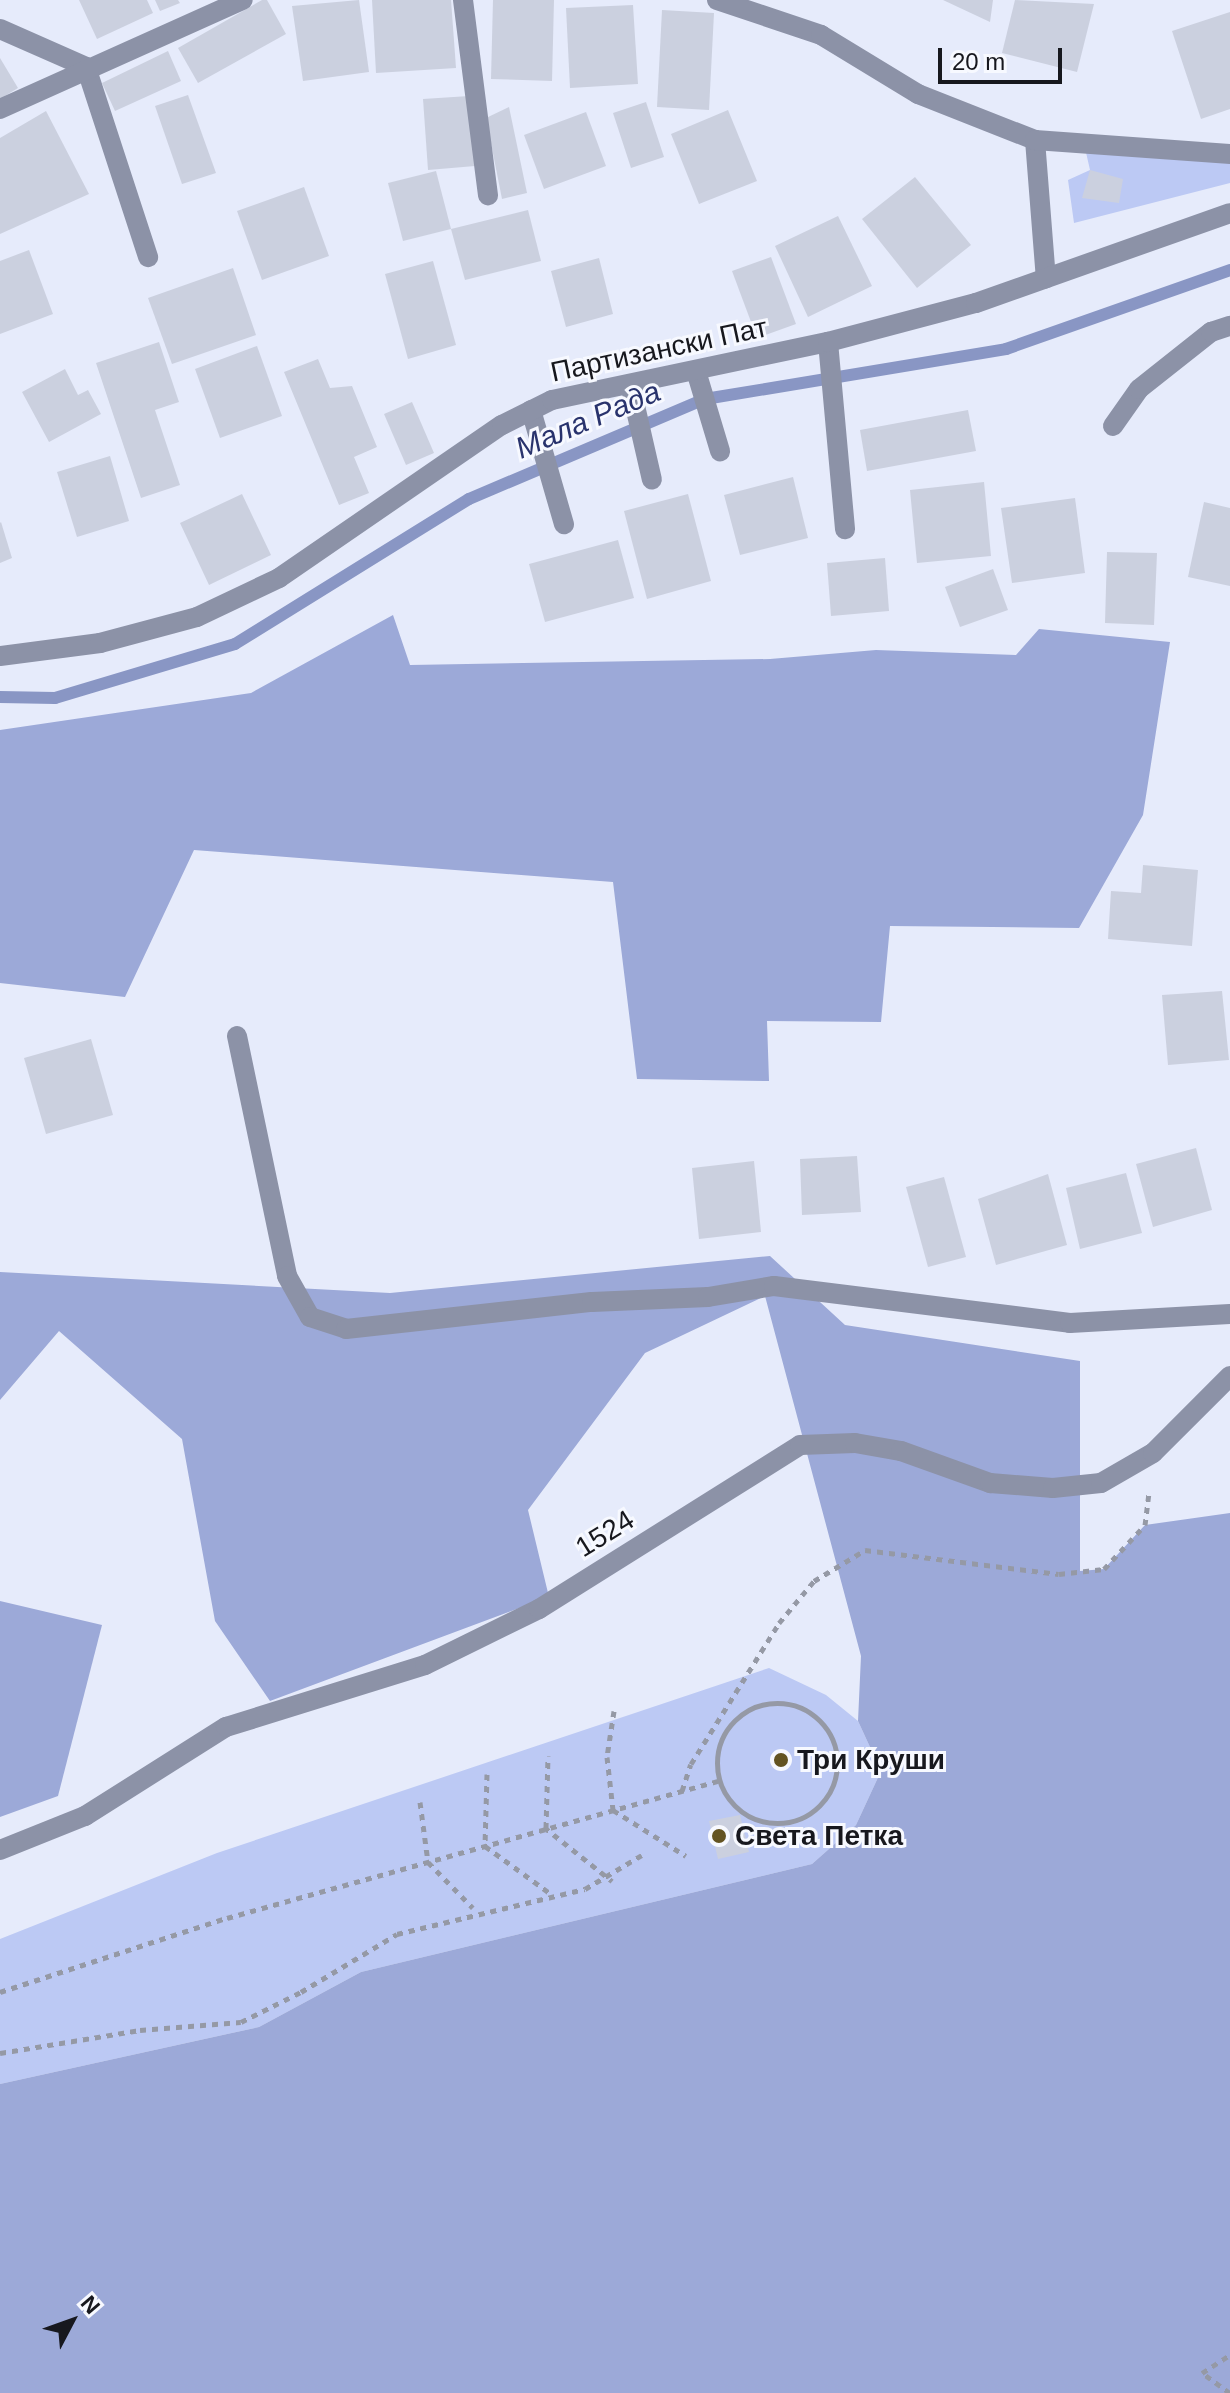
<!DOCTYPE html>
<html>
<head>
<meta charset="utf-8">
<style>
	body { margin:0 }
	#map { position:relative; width:1230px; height:2393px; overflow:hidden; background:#e6ebfb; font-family:Helvetica,sans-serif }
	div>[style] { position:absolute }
	.green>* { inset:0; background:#bcc9f4 }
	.forest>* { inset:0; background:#9ca9d8 }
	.stream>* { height:12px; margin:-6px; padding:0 6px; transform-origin:6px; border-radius:6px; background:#8996c4 }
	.building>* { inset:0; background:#cbd0df }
	.path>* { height:5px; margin-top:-2.5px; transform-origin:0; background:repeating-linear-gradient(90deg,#9599a5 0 6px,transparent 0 12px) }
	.path>.ring { margin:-2.5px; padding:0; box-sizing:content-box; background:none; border:5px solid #9599a5; border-radius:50% }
	.service>* { height:20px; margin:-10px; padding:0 10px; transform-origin:10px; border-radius:10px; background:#8c92a7 }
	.minor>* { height:20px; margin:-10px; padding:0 10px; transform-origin:10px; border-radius:10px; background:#8c92a7 }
	.dots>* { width:22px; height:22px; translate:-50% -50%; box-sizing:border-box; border:4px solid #f7f9ff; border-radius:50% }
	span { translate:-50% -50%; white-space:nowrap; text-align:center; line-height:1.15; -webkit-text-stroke:6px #f7f9ff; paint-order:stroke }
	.street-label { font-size:28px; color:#17181e }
	.poi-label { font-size:28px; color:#17181e; font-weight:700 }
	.left { translate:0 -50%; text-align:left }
	.water-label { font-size:30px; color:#29336d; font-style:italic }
	.north { position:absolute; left:32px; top:2281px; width:80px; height:80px; -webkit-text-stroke:6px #f7f9ff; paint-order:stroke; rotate:49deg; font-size:22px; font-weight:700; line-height:32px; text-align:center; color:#17181e }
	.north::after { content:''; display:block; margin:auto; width:28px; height:36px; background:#17181e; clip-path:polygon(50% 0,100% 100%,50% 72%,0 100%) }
	.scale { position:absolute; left:938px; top:48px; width:124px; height:36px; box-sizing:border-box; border:4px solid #17181e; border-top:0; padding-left:10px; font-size:24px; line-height:28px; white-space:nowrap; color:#17181e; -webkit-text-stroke:6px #f7f9ff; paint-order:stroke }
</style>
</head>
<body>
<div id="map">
	<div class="green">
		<i style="clip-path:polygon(1085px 148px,1230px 154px,1230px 183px,1074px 223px,1068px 180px,1090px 170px)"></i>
		<i style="clip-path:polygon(769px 1668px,826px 1695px,858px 1721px,881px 1771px,856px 1825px,812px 1864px,361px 1972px,259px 2027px,0 2084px,0 1939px,217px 1853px)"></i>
	</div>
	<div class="forest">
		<i style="clip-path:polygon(393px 615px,410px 665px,770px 659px,876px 650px,1016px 655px,1039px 629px,1170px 642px,1143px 815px,1079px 928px,890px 926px,881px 1022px,767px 1021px,769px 1081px,637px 1079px,613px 882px,194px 850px,125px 997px,0 983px,0 730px,251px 693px)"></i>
		<i style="clip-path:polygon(770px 1256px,845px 1325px,1080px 1361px,1080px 1571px,1104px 1569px,1145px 1525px,1230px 1513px,1230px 2393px,0 2393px,0 2084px,259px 2027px,361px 1972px,812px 1864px,856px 1825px,881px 1771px,858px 1721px,861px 1656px,765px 1296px,645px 1353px,528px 1510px,549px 1597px,270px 1701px,215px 1621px,182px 1439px,59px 1331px,0 1400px,0 1272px,390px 1293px)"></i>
		<i style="clip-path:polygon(0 1601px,102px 1625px,58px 1796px,0 1817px)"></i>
	</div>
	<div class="stream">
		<i style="left:0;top:697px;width:55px;rotate:1deg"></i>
		<i style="left:55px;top:698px;width:188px;rotate:-16.7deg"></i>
		<i style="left:235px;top:644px;width:275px;rotate:-31.8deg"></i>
		<i style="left:469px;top:499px;width:256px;rotate:-23deg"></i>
		<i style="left:705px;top:399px;width:305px;rotate:-9.4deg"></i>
		<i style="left:1006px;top:349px;width:238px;rotate:-19.4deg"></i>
	</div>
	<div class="building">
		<i style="clip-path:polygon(79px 0,147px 0,153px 13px,97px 39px)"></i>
		<i style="clip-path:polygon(155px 0,178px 0,180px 3px,160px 11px)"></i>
		<i style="clip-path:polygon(262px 0,267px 0,286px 34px,198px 83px,178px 48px)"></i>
		<i style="clip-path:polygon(359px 0,369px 72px,303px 81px,292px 6px)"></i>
		<i style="clip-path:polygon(372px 0,451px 0,456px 68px,376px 73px)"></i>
		<i style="clip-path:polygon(493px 0,554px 0,552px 81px,491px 79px)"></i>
		<i style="clip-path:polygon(943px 0,993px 0,990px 22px)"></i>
		<i style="clip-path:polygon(1015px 0,1094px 4px,1077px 72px,1002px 53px)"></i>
		<i style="clip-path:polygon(633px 5px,638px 84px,570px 88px,566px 8px)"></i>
		<i style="clip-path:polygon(662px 10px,714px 13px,709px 110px,657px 107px)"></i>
		<i style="clip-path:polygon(1230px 12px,1230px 109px,1201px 119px,1172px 31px)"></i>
		<i style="clip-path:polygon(168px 51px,181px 81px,115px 111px,102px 83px)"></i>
		<i style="clip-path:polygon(0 58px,18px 88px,0 99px)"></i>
		<i style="clip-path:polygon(188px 95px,216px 173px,182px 184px,155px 106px)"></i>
		<i style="clip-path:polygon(469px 96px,475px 166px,428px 170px,423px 99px)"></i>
		<i style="clip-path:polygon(646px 102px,664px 157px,631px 168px,613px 113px)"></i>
		<i style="clip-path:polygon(509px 107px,527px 193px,502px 199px,486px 118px)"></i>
		<i style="clip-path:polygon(728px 110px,757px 181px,699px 204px,671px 134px)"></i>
		<i style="clip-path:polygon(46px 111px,89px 194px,0 234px,0 138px)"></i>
		<i style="clip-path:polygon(586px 112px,606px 166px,544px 189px,524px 135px)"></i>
		<i style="clip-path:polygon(1090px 170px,1123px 179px,1119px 203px,1082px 198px)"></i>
		<i style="clip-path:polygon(436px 171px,451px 229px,403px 241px,388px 183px)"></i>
		<i style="clip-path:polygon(915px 177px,971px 245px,917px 288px,862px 219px)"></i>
		<i style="clip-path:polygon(304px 187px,329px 256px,262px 280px,237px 211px)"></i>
		<i style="clip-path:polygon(528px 210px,541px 261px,465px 280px,451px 229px)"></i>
		<i style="clip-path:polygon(838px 216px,872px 286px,808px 317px,775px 246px)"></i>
		<i style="clip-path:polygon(29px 250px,53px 314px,0 334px,0 261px)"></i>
		<i style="clip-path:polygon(771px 257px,796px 324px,757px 338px,732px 271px)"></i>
		<i style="clip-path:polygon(599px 258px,613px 314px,566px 327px,551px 271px)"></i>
		<i style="clip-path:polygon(433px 261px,456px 345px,408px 359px,385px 274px)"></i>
		<i style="clip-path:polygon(233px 268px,256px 335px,172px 364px,148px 298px)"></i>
		<i style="clip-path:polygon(159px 342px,179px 402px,155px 410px,180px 485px,141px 498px,96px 363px)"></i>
		<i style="clip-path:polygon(257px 346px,282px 416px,220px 438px,195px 369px)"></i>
		<i style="clip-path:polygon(318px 359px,330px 388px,352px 386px,377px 447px,354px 457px,369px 493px,339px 505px,284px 372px)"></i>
		<i style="clip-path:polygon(65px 369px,78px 395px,88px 390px,101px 414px,49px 442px,22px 392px)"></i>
		<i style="clip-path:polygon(412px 402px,434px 453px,406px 465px,384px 414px)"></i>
		<i style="clip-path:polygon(968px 410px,976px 451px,867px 471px,860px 430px)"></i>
		<i style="clip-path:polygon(110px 456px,129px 521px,77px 537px,57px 472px)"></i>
		<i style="clip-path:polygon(793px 477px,808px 538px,740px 555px,724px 495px)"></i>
		<i style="clip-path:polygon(984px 482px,991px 556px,917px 563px,910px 490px)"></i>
		<i style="clip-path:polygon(242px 494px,271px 555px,209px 585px,180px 523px)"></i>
		<i style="clip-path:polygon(688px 494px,711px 581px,647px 599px,624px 511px)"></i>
		<i style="clip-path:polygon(1075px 498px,1085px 573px,1012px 583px,1001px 508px)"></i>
		<i style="clip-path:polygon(1204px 502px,1230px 508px,1230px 586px,1188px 577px)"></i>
		<i style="clip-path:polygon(1px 522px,12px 558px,0 563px,0 523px)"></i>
		<i style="clip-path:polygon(618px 540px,634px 598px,545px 622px,529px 564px)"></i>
		<i style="clip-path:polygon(1107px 552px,1157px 553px,1154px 625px,1105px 623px)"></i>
		<i style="clip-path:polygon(885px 558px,889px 611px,831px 616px,827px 563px)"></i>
		<i style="clip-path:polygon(993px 569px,1008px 610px,960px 627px,945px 587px)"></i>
		<i style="clip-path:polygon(1143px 865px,1198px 870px,1192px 946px,1108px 939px,1111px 891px,1141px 893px)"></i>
		<i style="clip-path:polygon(1222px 991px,1229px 1060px,1168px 1065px,1162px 995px)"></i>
		<i style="clip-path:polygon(91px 1039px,113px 1115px,46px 1134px,24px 1058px)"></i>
		<i style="clip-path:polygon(1196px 1148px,1212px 1210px,1153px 1227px,1136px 1164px)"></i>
		<i style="clip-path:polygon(857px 1156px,861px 1212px,802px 1215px,800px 1159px)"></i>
		<i style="clip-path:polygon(754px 1161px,761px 1232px,699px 1239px,692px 1168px)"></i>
		<i style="clip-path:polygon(1126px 1173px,1142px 1233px,1080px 1249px,1066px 1188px)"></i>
		<i style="clip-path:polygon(1048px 1174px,1067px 1245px,996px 1265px,978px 1199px)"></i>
		<i style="clip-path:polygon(944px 1177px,966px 1257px,928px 1267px,906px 1187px)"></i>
		<i style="clip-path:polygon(740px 1815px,749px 1852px,718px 1859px,709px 1821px)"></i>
	</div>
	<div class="path">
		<i class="ring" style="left:717px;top:1703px;width:115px;height:115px"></i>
		<i style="left:614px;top:1711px;width:47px;rotate:98.7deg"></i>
		<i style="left:607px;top:1757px;width:53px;rotate:83.5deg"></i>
		<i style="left:613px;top:1810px;width:86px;rotate:32.2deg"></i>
		<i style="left:487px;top:1774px;width:72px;rotate:91.6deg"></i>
		<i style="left:485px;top:1846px;width:82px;rotate:36deg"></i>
		<i style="left:682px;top:1791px;width:28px;rotate:-72deg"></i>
		<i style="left:691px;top:1764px;width:166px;rotate:-58deg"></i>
		<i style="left:779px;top:1623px;width:55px;rotate:-50.2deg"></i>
		<i style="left:814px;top:1581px;width:60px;rotate:-31.3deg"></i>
		<i style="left:865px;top:1550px;width:195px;rotate:7.1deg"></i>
		<i style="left:1059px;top:1574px;width:45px;rotate:-6.3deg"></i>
		<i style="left:1104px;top:1569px;width:60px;rotate:-47deg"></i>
		<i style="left:1145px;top:1525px;width:35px;rotate:-83deg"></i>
		<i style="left:420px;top:1802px;width:61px;rotate:82.4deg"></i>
		<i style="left:428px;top:1862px;width:64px;rotate:45.6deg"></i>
		<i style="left:544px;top:1827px;width:87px;rotate:38.5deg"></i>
		<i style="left:546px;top:1828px;width:72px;rotate:-88.4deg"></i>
		<i style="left:0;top:1992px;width:239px;rotate:-18.1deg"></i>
		<i style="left:227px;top:1918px;width:510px;rotate:-15.59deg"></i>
		<i style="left:0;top:2053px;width:142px;rotate:-9.3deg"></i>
		<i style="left:140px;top:2030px;width:101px;rotate:-4.5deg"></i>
		<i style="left:241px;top:2022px;width:67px;rotate:-26.6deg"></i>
		<i style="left:301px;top:1992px;width:112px;rotate:-31.1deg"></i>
		<i style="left:397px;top:1934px;width:193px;rotate:-13.5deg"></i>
		<i style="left:585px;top:1889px;width:66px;rotate:-30.8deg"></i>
		<i style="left:1230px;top:2393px;width:34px;rotate:-144deg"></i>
		<i style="left:1202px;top:2373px;width:33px;rotate:-33deg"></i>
	</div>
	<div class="service">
		<i style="left:463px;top:0;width:197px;rotate:82.7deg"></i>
		<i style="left:0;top:29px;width:94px;rotate:23.8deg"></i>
		<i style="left:86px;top:67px;width:200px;rotate:71.9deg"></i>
		<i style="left:1035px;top:140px;width:139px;rotate:85.5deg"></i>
		<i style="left:828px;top:342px;width:188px;rotate:84.8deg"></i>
		<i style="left:696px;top:371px;width:84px;rotate:73.3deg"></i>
		<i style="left:630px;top:384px;width:98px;rotate:77.1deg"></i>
		<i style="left:531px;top:410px;width:119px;rotate:73.9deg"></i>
		<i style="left:1113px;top:426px;width:45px;rotate:-54.9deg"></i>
		<i style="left:1139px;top:389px;width:92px;rotate:-38.4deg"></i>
		<i style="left:1211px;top:332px;width:20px;rotate:-18deg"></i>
		<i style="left:237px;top:1036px;width:245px;rotate:78.2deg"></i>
		<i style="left:287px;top:1276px;width:47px;rotate:60.7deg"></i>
		<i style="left:310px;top:1317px;width:38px;rotate:18deg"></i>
		<i style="left:346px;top:1329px;width:247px;rotate:-6.3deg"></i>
		<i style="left:592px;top:1302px;width:116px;rotate:-2.5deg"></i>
		<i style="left:708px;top:1297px;width:67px;rotate:-9.5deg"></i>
		<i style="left:774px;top:1286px;width:298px;rotate:7.1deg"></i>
		<i style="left:1070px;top:1323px;width:160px;rotate:-3.2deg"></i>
	</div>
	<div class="minor">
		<i style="left:717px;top:0;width:110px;rotate:18.6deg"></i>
		<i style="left:821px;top:35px;width:114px;rotate:31.3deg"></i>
		<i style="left:918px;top:94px;width:126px;rotate:21.5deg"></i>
		<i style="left:1035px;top:140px;width:196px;rotate:4.1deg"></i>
		<i style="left:0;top:109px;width:266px;rotate:-24.2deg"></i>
		<i style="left:0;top:656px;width:101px;rotate:-7.4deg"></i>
		<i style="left:100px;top:643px;width:100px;rotate:-15deg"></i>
		<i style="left:197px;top:617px;width:91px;rotate:-25.4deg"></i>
		<i style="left:279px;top:578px;width:270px;rotate:-34.5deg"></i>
		<i style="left:502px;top:425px;width:56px;rotate:-26.6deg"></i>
		<i style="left:552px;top:400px;width:282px;rotate:-11.9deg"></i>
		<i style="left:828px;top:342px;width:153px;rotate:-14.8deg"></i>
		<i style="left:976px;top:303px;width:269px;rotate:-19.5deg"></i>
		<i style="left:0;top:1850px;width:92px;rotate:-21.8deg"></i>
		<i style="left:85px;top:1816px;width:167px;rotate:-32.3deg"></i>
		<i style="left:226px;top:1727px;width:208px;rotate:-17.3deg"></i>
		<i style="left:425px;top:1665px;width:127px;rotate:-26.2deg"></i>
		<i style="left:539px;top:1609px;width:308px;rotate:-32.1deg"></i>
		<i style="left:800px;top:1445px;width:55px;rotate:-2.1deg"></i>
		<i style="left:855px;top:1443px;width:47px;rotate:9.9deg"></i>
		<i style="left:901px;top:1451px;width:95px;rotate:19.8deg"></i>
		<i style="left:990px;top:1483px;width:63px;rotate:4.5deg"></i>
		<i style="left:1053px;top:1488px;width:48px;rotate:-5.9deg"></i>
		<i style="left:1101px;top:1483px;width:60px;rotate:-30deg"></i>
		<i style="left:1153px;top:1453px;width:109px;rotate:-45deg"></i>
	</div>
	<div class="dots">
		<i style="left:781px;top:1760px;background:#645422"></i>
		<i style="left:719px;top:1836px;background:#645422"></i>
	</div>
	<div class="street-label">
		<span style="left:659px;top:350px;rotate:-12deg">Партизански Пат</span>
		<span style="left:605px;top:1534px;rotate:-32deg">1524</span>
	</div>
	<div class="poi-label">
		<span class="left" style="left:797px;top:1760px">Три Круши</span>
		<span class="left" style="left:735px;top:1836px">Света Петка</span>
	</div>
	<div class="water-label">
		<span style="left:588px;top:420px;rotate:-23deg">Мала Рада</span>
	</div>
	<div class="north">N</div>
	<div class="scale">20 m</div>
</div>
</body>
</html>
